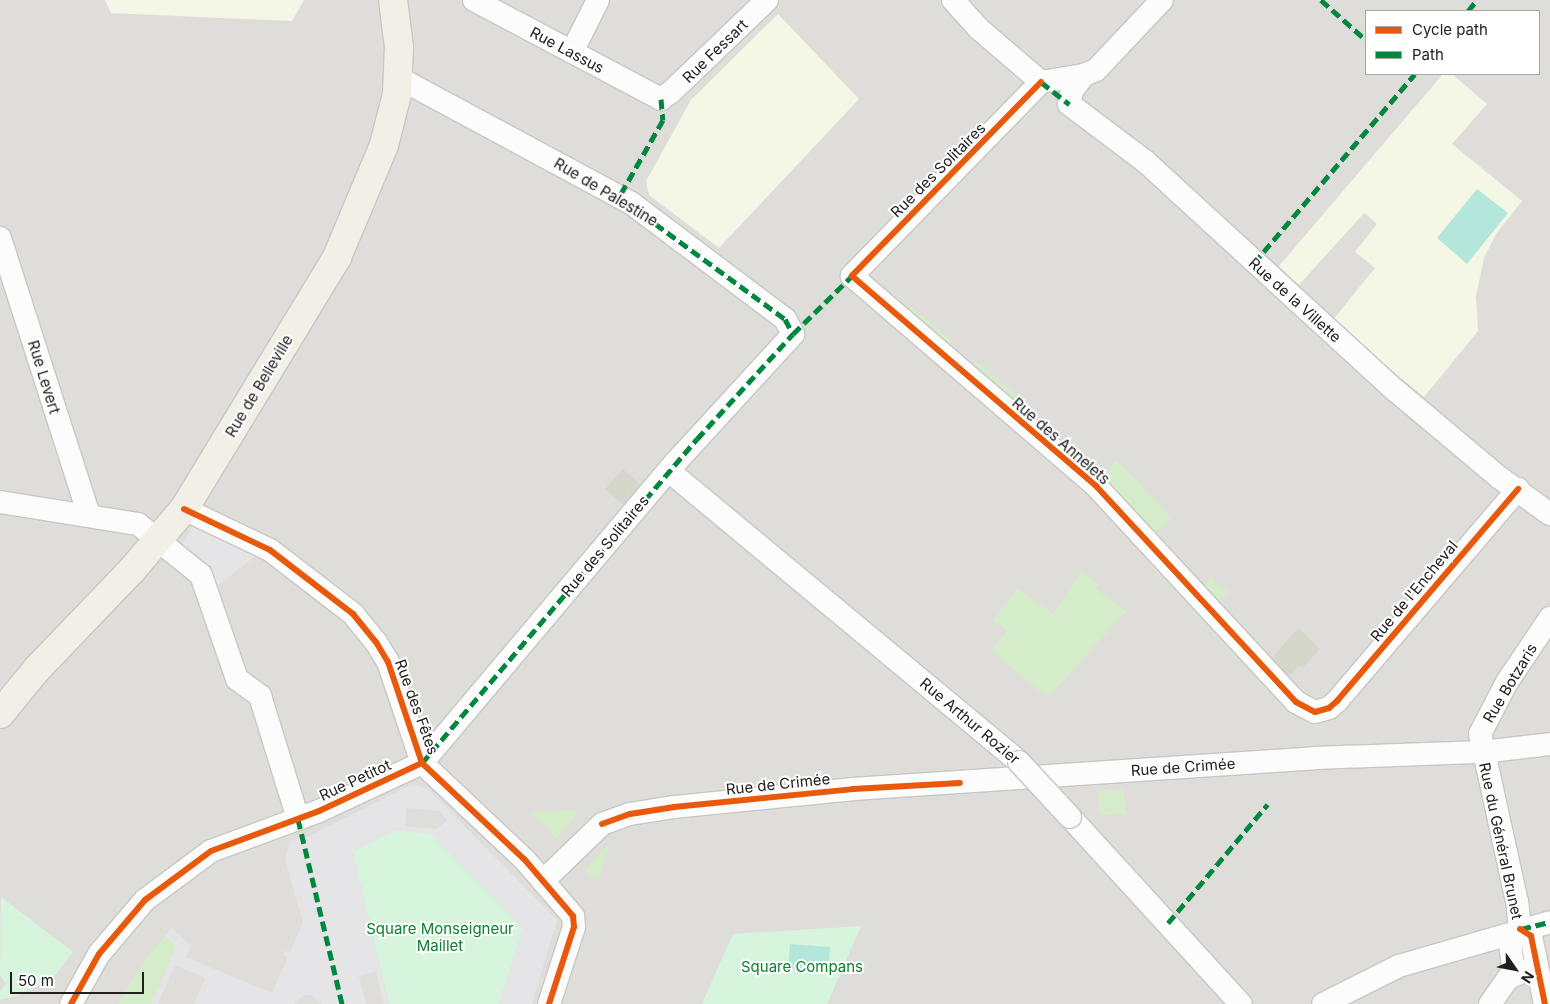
<!DOCTYPE html>
<html>
<head>
<meta charset="utf-8">
<style>
	body { margin:0 }
	#map { position:relative; width:1550px; height:1004px; overflow:hidden; background:#efeee9; font-family:Inter,sans-serif }
	div>[style] { position:absolute }
	.residential>* { inset:0; background:#deddda }
	.education>* { inset:0; background:#f4f7e5 }
	.construction>* { inset:0; background:#d6d7cb }
	.grass>* { inset:0; background:#d4ecc8 }
	.park>* { inset:0; background:#d7f5dd }
	.pitch>* { inset:0; background:#b5e6db }
	.plaza>* { inset:0; background:#e5e4e7 }
	.roads { filter:drop-shadow(1px 0 #c7c7c5) drop-shadow(-1px 0 #c7c7c5) drop-shadow(0 1px #c7c7c5) drop-shadow(0 -1px #c7c7c5) }
	.minor>* { height:22px; margin:-11px; padding:0 11px; transform-origin:11px; border-radius:11px; background:#fdfcfc }
	.major>* { height:28px; margin:-14px; padding:0 14px; transform-origin:14px; border-radius:14px; background:#f2efe6 }
	.bridges { filter:drop-shadow(1px 0 #c7c7c5) drop-shadow(-1px 0 #c7c7c5) drop-shadow(0 1px #c7c7c5) drop-shadow(0 -1px #c7c7c5) }
	.minor-bridge>* { height:22px; margin:-11px; padding:0 11px; transform-origin:11px; border-radius:11px; background:#fdfcfc }
	.quiet>* { height:5px; margin-top:-2.5px; transform-origin:0; background:repeating-linear-gradient(90deg,#00873e 0 10px,transparent 0 15px) }
	.cycleway>* { height:6px; margin:-3px; padding:0 3px; transform-origin:3px; border-radius:3px; background:#e8590c }
	span { translate:-50% -50%; white-space:nowrap; text-align:center; line-height:1.15; -webkit-text-stroke:4px #fff; paint-order:stroke }
	.street-label { font-size:15px; color:#202020 }
	.park-label { font-size:15px; color:#0c802e }
	.legend { position:absolute; left:1365px; top:10px; width:175px; height:65px; box-sizing:border-box; background:#fff; border:1px solid #a6a6a6; margin:0; padding:6px 9px; list-style:none; font-size:15px; color:#202020 }
	.legend li { display:flex; align-items:center; gap:10px; height:25px }
	.legend b { width:25px; border:1px solid #a6a6a6 }
	.north { position:absolute; left:1490px; top:944px; width:50px; height:50px; -webkit-text-stroke:4px #fff; paint-order:stroke; rotate:123deg; font-size:14px; font-weight:700; line-height:20px; text-align:center; color:#202020 }
	.north::after { content:''; display:block; margin:auto; width:18px; height:22px; background:#202020; clip-path:polygon(50% 0,100% 100%,50% 72%,0 100%) }
	.scale { position:absolute; left:10px; top:972px; width:134px; height:22px; box-sizing:border-box; border:2px solid #202020; border-top:0; padding-left:6px; font-size:15px; line-height:18px; white-space:nowrap; color:#202020; -webkit-text-stroke:4px #fff; paint-order:stroke }
</style>
</head>
<body>
<div id="map">
	<div class="residential">
		<i style="clip-path:polygon(evenodd,0 0,1550px 0,1550px 1004px,0 1004px,0 0,1366px 11px,1539px 11px,1539px 74px,1366px 74px,1366px 11px)"></i>
	</div>
	<div class="education">
		<i style="clip-path:polygon(105px 0,304px 0,292px 21px,111px 13px)"></i>
		<i style="clip-path:polygon(778px 14px,859px 99px,719px 248px,649px 195px,646px 181px,691px 100px)"></i>
		<i style="clip-path:polygon(1443px 74px,1452px 74px,1487px 104px,1452px 144px,1522px 201px,1496px 234px,1484px 258px,1476px 296px,1478px 331px,1424px 397px,1332px 321px,1375px 268px,1355px 252px,1377px 224px,1364px 213px,1299px 285px,1279px 266px)"></i>
	</div>
	<div class="construction">
		<i style="clip-path:polygon(623px 469px,643px 487px,626px 507px,605px 489px)"></i>
		<i style="clip-path:polygon(1298px 628px,1320px 649px,1303px 668px,1299px 666px,1289px 677px,1271px 659px)"></i>
	</div>
	<div class="grass">
		<i style="clip-path:polygon(911px 306px,952px 341px,949px 345px,907px 310px)"></i>
		<i style="clip-path:polygon(975px 361px,1033px 410px,1029px 415px,972px 365px)"></i>
		<i style="clip-path:polygon(1117px 460px,1171px 518px,1155px 534px,1101px 475px)"></i>
		<i style="clip-path:polygon(1081px 571px,1099px 585px,1096px 589px,1126px 611px,1048px 698px,991px 651px,1007px 631px,993px 620px,1018px 588px,1053px 614px)"></i>
		<i style="clip-path:polygon(1211px 577px,1228px 592px,1219px 602px,1203px 585px)"></i>
		<i style="clip-path:polygon(1123px 789px,1126px 813px,1100px 815px,1098px 791px)"></i>
		<i style="clip-path:polygon(574px 810px,577px 814px,557px 838px,531px 813px)"></i>
		<i style="clip-path:polygon(610px 842px,598px 881px,585px 870px)"></i>
		<i style="clip-path:polygon(165px 936px,176px 946px,151px 1004px,118px 1004px,141px 965px)"></i>
	</div>
	<div class="park">
		<i style="clip-path:polygon(395px 830px,430px 834px,523px 928px,499px 1004px,389px 1004px,353px 852px)"></i>
		<i style="clip-path:polygon(1px 897px,73px 952px,55px 975px,44px 983px,17px 996px,0 1000px,0 991px,6px 984px,0 975px)"></i>
		<i style="clip-path:polygon(861px 926px,827px 1004px,702px 1004px,733px 934px)"></i>
	</div>
	<div class="pitch">
		<i style="clip-path:polygon(1477px 189px,1508px 213px,1467px 264px,1437px 238px)"></i>
		<i style="clip-path:polygon(790px 944px,830px 947px,828px 972px,788px 969px)"></i>
	</div>
	<div class="plaza">
		<i style="clip-path:polygon(193px 526px,261px 552px,218px 585px,200px 557px,182px 546px)"></i>
		<i style="clip-path:polygon(evenodd,417px 785px,428px 789px,557px 920px,532px 1004px,499px 1004px,523px 928px,430px 834px,395px 830px,353px 852px,389px 1004px,383px 1004px,376px 972px,359px 976px,366px 1004px,322px 1004px,311px 995px,303px 996px,294px 1004px,194px 1004px,205px 978px,175px 965px,158px 1004px,151px 1004px,176px 946px,165px 936px,172px 928px,191px 946px,186px 957px,272px 993px,288px 957px,283px 955px,285px 951px,290px 952px,303px 922px,285px 860px,290px 841px,309px 836px,408px 786px,417px 785px,407px 808px,439px 811px,447px 820px,437px 829px,405px 826px,407px 808px)"></i>
	</div>
	<div class="roads">
		<div class="minor">
			<i style="left:474px;top:0;width:212px;rotate:27.9deg"></i>
			<i style="left:661px;top:99px;width:12px;rotate:-35deg"></i>
			<i style="left:671px;top:92px;width:133px;rotate:-43.8deg"></i>
			<i style="left:953px;top:0;width:38px;rotate:48deg"></i>
			<i style="left:978px;top:28px;width:83px;rotate:40.6deg"></i>
			<i style="left:572px;top:52px;width:58px;rotate:-63.4deg"></i>
			<i style="left:1084px;top:75px;width:20px;rotate:127deg"></i>
			<i style="left:1072px;top:91px;width:13px;rotate:103deg"></i>
			<i style="left:1069px;top:104px;width:96px;rotate:37deg"></i>
			<i style="left:1146px;top:162px;width:338px;rotate:42.5deg"></i>
			<i style="left:1395px;top:390px;width:137px;rotate:40deg"></i>
			<i style="left:1500px;top:478px;width:62px;rotate:35.8deg"></i>
			<i style="left:1041px;top:82px;width:271px;rotate:134.3deg"></i>
			<i style="left:852px;top:276px;width:322px;rotate:40.7deg"></i>
			<i style="left:1096px;top:486px;width:294px;rotate:47.2deg"></i>
			<i style="left:1296px;top:702px;width:21px;rotate:28deg"></i>
			<i style="left:1315px;top:712px;width:15px;rotate:-16deg"></i>
			<i style="left:1329px;top:708px;width:11px;rotate:-41deg"></i>
			<i style="left:1337px;top:701px;width:279px;rotate:-49.5deg"></i>
			<i style="left:1041px;top:82px;width:44px;rotate:-9.2deg"></i>
			<i style="left:1084px;top:75px;width:13px;rotate:-23deg"></i>
			<i style="left:1096px;top:70px;width:96px;rotate:-46.7deg"></i>
			<i style="left:0;top:238px;width:292px;rotate:72.2deg"></i>
			<i style="left:669px;top:471px;width:455px;rotate:39.7deg"></i>
			<i style="left:0;top:502px;width:140px;rotate:9.1deg"></i>
			<i style="left:138px;top:524px;width:81px;rotate:39deg"></i>
			<i style="left:201px;top:575px;width:110px;rotate:70.9deg"></i>
			<i style="left:237px;top:679px;width:29px;rotate:36deg"></i>
			<i style="left:260px;top:696px;width:129px;rotate:72.8deg"></i>
			<i style="left:184px;top:509px;width:95px;rotate:25.5deg"></i>
			<i style="left:270px;top:550px;width:105px;rotate:37.6deg"></i>
			<i style="left:353px;top:614px;width:36px;rotate:51deg"></i>
			<i style="left:376px;top:642px;width:23px;rotate:59deg"></i>
			<i style="left:388px;top:662px;width:107px;rotate:71.4deg"></i>
			<i style="left:422px;top:763px;width:141px;rotate:43.3deg"></i>
			<i style="left:525px;top:860px;width:74px;rotate:49.4deg"></i>
			<i style="left:573px;top:916px;width:11px;rotate:85deg"></i>
			<i style="left:574px;top:927px;width:81px;rotate:108deg"></i>
			<i style="left:1070px;top:817px;width:253px;rotate:47.6deg"></i>
			<i style="left:543px;top:881px;width:82px;rotate:-44deg"></i>
			<i style="left:602px;top:824px;width:30px;rotate:-20deg"></i>
			<i style="left:630px;top:814px;width:45px;rotate:-9deg"></i>
			<i style="left:674px;top:807px;width:180px;rotate:-5.7deg"></i>
			<i style="left:853px;top:789px;width:463px;rotate:-3.8deg"></i>
			<i style="left:1315px;top:758px;width:167px;rotate:-2.1deg"></i>
			<i style="left:1482px;top:752px;width:68px;rotate:-6.7deg"></i>
			<i style="left:1520px;top:929px;width:13px;rotate:32deg"></i>
			<i style="left:1531px;top:936px;width:69px;rotate:78.4deg"></i>
			<i style="left:1514px;top:973px;width:28px;rotate:-98deg"></i>
			<i style="left:1510px;top:945px;width:19px;rotate:-58deg"></i>
			<i style="left:1520px;top:929px;width:27px;rotate:-96deg"></i>
			<i style="left:1517px;top:902px;width:172px;rotate:-102.4deg"></i>
			<i style="left:1480px;top:734px;width:59px;rotate:-62.6deg"></i>
			<i style="left:1507px;top:682px;width:77px;rotate:-56.1deg"></i>
			<i style="left:71px;top:1004px;width:57px;rotate:-60.8deg"></i>
			<i style="left:99px;top:954px;width:71px;rotate:-49.6deg"></i>
			<i style="left:145px;top:900px;width:82px;rotate:-36.6deg"></i>
			<i style="left:211px;top:851px;width:115px;rotate:-20.3deg"></i>
			<i style="left:319px;top:811px;width:114px;rotate:-25deg"></i>
			<i style="left:422px;top:763px;width:392px;rotate:-49.9deg"></i>
			<i style="left:675px;top:463px;width:175px;rotate:-47.5deg"></i>
			<i style="left:793px;top:334px;width:17px;rotate:-118deg"></i>
			<i style="left:785px;top:319px;width:193px;rotate:-143deg"></i>
			<i style="left:631px;top:203px;width:264px;rotate:-151.7deg"></i>
			<i style="left:1323px;top:1004px;width:85px;rotate:-26.6deg"></i>
			<i style="left:1399px;top:966px;width:157px;rotate:-16.2deg"></i>
			<i style="left:1490px;top:1004px;width:32px;rotate:-55deg"></i>
			<i style="left:1508px;top:978px;width:23px;rotate:-23deg"></i>
		</div>
		<div class="major">
			<i style="left:0;top:714px;width:58px;rotate:-50.6deg"></i>
			<i style="left:37px;top:669px;width:137px;rotate:-46.2deg"></i>
			<i style="left:132px;top:570px;width:80px;rotate:-49.6deg"></i>
			<i style="left:184px;top:509px;width:295px;rotate:-58.7deg"></i>
			<i style="left:337px;top:257px;width:121px;rotate:-67.2deg"></i>
			<i style="left:384px;top:145px;width:53px;rotate:-75.7deg"></i>
			<i style="left:397px;top:94px;width:47px;rotate:-87.6deg"></i>
			<i style="left:399px;top:47px;width:47px;rotate:-97.3deg"></i>
		</div>
	</div>
	<div class="bridges">
		<div class="minor-bridge">
			<i style="left:1019px;top:762px;width:75px;rotate:47.2deg"></i>
		</div>
	</div>
	<div class="quiet">
		<i style="left:1321px;top:0;width:60px;rotate:41.6deg"></i>
		<i style="left:1468px;top:11px;width:14px;rotate:-51deg"></i>
		<i style="left:1041px;top:82px;width:36px;rotate:38deg"></i>
		<i style="left:661px;top:99px;width:21px;rotate:85deg"></i>
		<i style="left:663px;top:120px;width:89px;rotate:119.7deg"></i>
		<i style="left:619px;top:197px;width:206px;rotate:36.3deg"></i>
		<i style="left:785px;top:319px;width:17px;rotate:62deg"></i>
		<i style="left:1254px;top:263px;width:248px;rotate:-49.6deg"></i>
		<i style="left:422px;top:763px;width:425px;rotate:-49.7deg"></i>
		<i style="left:697px;top:439px;width:142px;rotate:-47.6deg"></i>
		<i style="left:793px;top:334px;width:83px;rotate:-44.5deg"></i>
		<i style="left:298px;top:819px;width:190px;rotate:76.6deg"></i>
		<i style="left:1168px;top:923px;width:155px;rotate:-50deg"></i>
		<i style="left:1521px;top:929px;width:30px;rotate:-14deg"></i>
	</div>
	<div class="cycleway">
		<i style="left:1041px;top:82px;width:271px;rotate:134.3deg"></i>
		<i style="left:852px;top:276px;width:322px;rotate:40.7deg"></i>
		<i style="left:1096px;top:486px;width:294px;rotate:47.2deg"></i>
		<i style="left:1296px;top:702px;width:21px;rotate:28deg"></i>
		<i style="left:1315px;top:712px;width:15px;rotate:-16deg"></i>
		<i style="left:1329px;top:708px;width:11px;rotate:-41deg"></i>
		<i style="left:1337px;top:701px;width:279px;rotate:-49.5deg"></i>
		<i style="left:184px;top:509px;width:95px;rotate:25.5deg"></i>
		<i style="left:270px;top:550px;width:105px;rotate:37.6deg"></i>
		<i style="left:353px;top:614px;width:36px;rotate:51deg"></i>
		<i style="left:376px;top:642px;width:23px;rotate:59deg"></i>
		<i style="left:388px;top:662px;width:107px;rotate:71.4deg"></i>
		<i style="left:422px;top:763px;width:141px;rotate:43.3deg"></i>
		<i style="left:525px;top:860px;width:74px;rotate:49.4deg"></i>
		<i style="left:573px;top:916px;width:11px;rotate:85deg"></i>
		<i style="left:574px;top:927px;width:81px;rotate:108deg"></i>
		<i style="left:602px;top:824px;width:30px;rotate:-20deg"></i>
		<i style="left:630px;top:814px;width:45px;rotate:-9deg"></i>
		<i style="left:674px;top:807px;width:180px;rotate:-5.7deg"></i>
		<i style="left:853px;top:789px;width:107px;rotate:-3.2deg"></i>
		<i style="left:1520px;top:929px;width:13px;rotate:32deg"></i>
		<i style="left:1531px;top:936px;width:69px;rotate:78.4deg"></i>
		<i style="left:71px;top:1004px;width:57px;rotate:-60.8deg"></i>
		<i style="left:99px;top:954px;width:71px;rotate:-49.6deg"></i>
		<i style="left:145px;top:900px;width:82px;rotate:-36.6deg"></i>
		<i style="left:211px;top:851px;width:115px;rotate:-20.3deg"></i>
		<i style="left:319px;top:811px;width:114px;rotate:-25deg"></i>
	</div>
	<div class="street-label">
		<span style="left:567px;top:50px;rotate:28deg">Rue Lassus</span>
		<span style="left:715px;top:51px;rotate:-44deg">Rue Fessart</span>
		<span style="left:938px;top:170px;rotate:-45deg">Rue des Solitaires</span>
		<span style="left:606px;top:192px;rotate:31deg">Rue de Palestine</span>
		<span style="left:1295px;top:300px;rotate:42deg">Rue de la Villette</span>
		<span style="left:44px;top:377px;rotate:73deg">Rue Levert</span>
		<span style="left:259px;top:386px;rotate:-59deg">Rue de Belleville</span>
		<span style="left:1061px;top:441px;rotate:41deg">Rue des Annelets</span>
		<span style="left:605px;top:546px;rotate:-50deg">Rue des Solitaires</span>
		<span style="left:1414px;top:591px;rotate:-50deg">Rue de l'Encheval</span>
		<span style="left:1510px;top:683px;rotate:-59deg">Rue Botzaris</span>
		<span style="left:417px;top:707px;rotate:70deg">Rue des Fêtes</span>
		<span style="left:970px;top:721px;rotate:40deg">Rue Arthur Rozier</span>
		<span style="left:1183px;top:767px;rotate:-4deg">Rue de Crimée</span>
		<span style="left:355px;top:780px;rotate:-25deg">Rue Petitot</span>
		<span style="left:778px;top:784px;rotate:-6deg">Rue de Crimée</span>
		<span style="left:1501px;top:841px;rotate:78deg">Rue du Général Brunet</span>
	</div>
	<div class="park-label">
		<span style="left:440px;top:937px">Square Monseigneur<br>Maillet</span>
		<span style="left:802px;top:967px">Square Compans</span>
	</div>
	<ul class="legend">
	<li><b style="height:6px;background:#e8590c"></b>Cycle path</li>
	<li><b style="height:6px;background:#00873e"></b>Path</li>
	</ul>
	<div class="north">N</div>
	<div class="scale">50 m</div>
</div>
</body>
</html>
